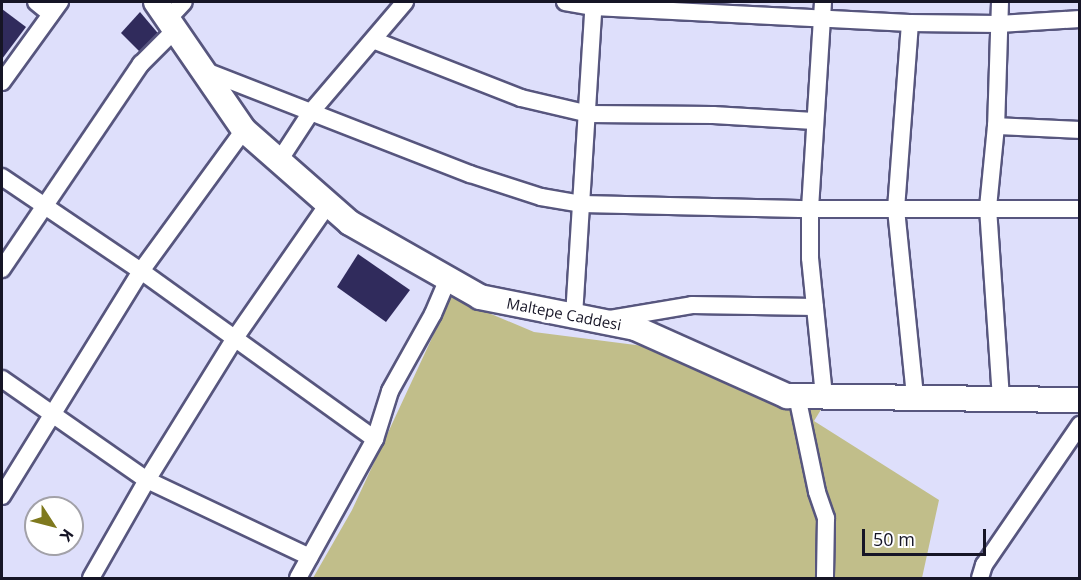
<!DOCTYPE html>
<html>
<head>
<meta charset="utf-8">
<style>
	body { margin:0 }
	#map { position:relative; width:1081px; height:580px; overflow:hidden; background:#dedffb; font-family:"Open Sans",sans-serif }
	div>[style] { position:absolute }
	.green>* { inset:0; background:#c1be8a }
	.building>* { inset:0; background:#302b5c }
	.roads { filter:drop-shadow(2px 0 #57567e) drop-shadow(-2px 0 #57567e) drop-shadow(0 2px #57567e) drop-shadow(0 -2px #57567e) }
	.street>* { height:16px; margin:-8px; padding:0 8px; transform-origin:8px; border-radius:8px; background:#fff }
	.secondary>* { height:24px; margin:-12px; padding:0 12px; transform-origin:12px; border-radius:12px; background:#fff }
	span { translate:-50% -50%; white-space:nowrap; text-align:center; line-height:1.15; -webkit-text-stroke:6px #fff; paint-order:stroke }
	.street-label { font-size:15px; color:#161526 }
	.frame { position:absolute; inset:0; border:3px solid #161526; pointer-events:none }
	.north { position:absolute; left:24px; top:496px; width:60px; height:60px; box-sizing:border-box; background:#fff; border:2px solid #a2a1a8; border-radius:50%; rotate:126deg; font-size:16px; font-weight:700; line-height:24px; text-align:center; color:#161526 }
	.north::after { content:''; display:block; margin:auto; width:21px; height:27px; background:#7f791e; clip-path:polygon(50% 0,100% 100%,50% 72%,0 100%) }
	.scale { position:absolute; left:862px; top:529px; width:124px; height:27px; box-sizing:border-box; border:3px solid #161526; border-top:0; padding-left:8px; font-size:18px; line-height:21px; white-space:nowrap; color:#161526; -webkit-text-stroke:4px #fff; paint-order:stroke }
</style>
</head>
<body>
<div id="map">
	<div class="green">
		<i style="clip-path:polygon(451px 297px,534px 332px,659px 348px,752px 395px,822px 408px,814px 421px,939px 500px,922px 578px,313px 578px,352px 510px)"></i>
	</div>
	<div class="building">
		<i style="clip-path:polygon(2px 9px,26px 27px,2px 59px)"></i>
		<i style="clip-path:polygon(140px 12px,162px 38px,145px 57px,121px 33px)"></i>
		<i style="clip-path:polygon(358px 254px,410px 290px,386px 322px,337px 287px)"></i>
	</div>
	<div class="roads">
		<div class="street">
			<i style="left:36px;top:2px;width:19px;rotate:39deg"></i>
			<i style="left:565px;top:2px;width:29px;rotate:10deg"></i>
			<i style="left:594px;top:7px;width:316px;rotate:2.9deg"></i>
			<i style="left:910px;top:23px;width:89px;rotate:0.6deg"></i>
			<i style="left:999px;top:24px;width:81px;rotate:-3.5deg"></i>
			<i style="left:823px;top:2px;width:207px;rotate:93.6deg"></i>
			<i style="left:810px;top:209px;width:49px;rotate:90deg"></i>
			<i style="left:810px;top:258px;width:139px;rotate:84.2deg"></i>
			<i style="left:1000px;top:2px;width:124px;rotate:91.8deg"></i>
			<i style="left:996px;top:126px;width:82px;rotate:95.6deg"></i>
			<i style="left:988px;top:208px;width:191px;rotate:86.1deg"></i>
			<i style="left:168px;top:19px;width:23px;rotate:-47deg"></i>
			<i style="left:910px;top:23px;width:187px;rotate:94.3deg"></i>
			<i style="left:896px;top:209px;width:189px;rotate:84.2deg"></i>
			<i style="left:373px;top:40px;width:159px;rotate:21.4deg"></i>
			<i style="left:521px;top:98px;width:70px;rotate:13.2deg"></i>
			<i style="left:589px;top:114px;width:124px;rotate:0.5deg"></i>
			<i style="left:713px;top:115px;width:101px;rotate:3.4deg"></i>
			<i style="left:203px;top:70px;width:287px;rotate:21.3deg"></i>
			<i style="left:470px;top:174px;width:75px;rotate:17.9deg"></i>
			<i style="left:541px;top:197px;width:42px;rotate:9.7deg"></i>
			<i style="left:582px;top:204px;width:228px;rotate:1.3deg"></i>
			<i style="left:810px;top:209px;width:270px"></i>
			<i style="left:2px;top:82px;width:99px;rotate:-54.1deg"></i>
			<i style="left:996px;top:126px;width:84px;rotate:2.7deg"></i>
			<i style="left:279px;top:161px;width:59px;rotate:-56.9deg"></i>
			<i style="left:311px;top:112px;width:145px;rotate:-49.5deg"></i>
			<i style="left:2px;top:177px;width:168px;rotate:34.1deg"></i>
			<i style="left:141px;top:271px;width:288px;rotate:35.7deg"></i>
			<i style="left:2px;top:269px;width:248px;rotate:-55.9deg"></i>
			<i style="left:141px;top:64px;width:48px;rotate:-45deg"></i>
			<i style="left:574px;top:316px;width:315px;rotate:-86.4deg"></i>
			<i style="left:610px;top:319px;width:83px;rotate:-9.7deg"></i>
			<i style="left:692px;top:305px;width:123px;rotate:0.9deg"></i>
			<i style="left:2px;top:379px;width:177px;rotate:34.9deg"></i>
			<i style="left:147px;top:480px;width:180px;rotate:25.3deg"></i>
			<i style="left:797px;top:396px;width:98px;rotate:78.2deg"></i>
			<i style="left:817px;top:492px;width:28px;rotate:71deg"></i>
			<i style="left:826px;top:518px;width:60px;rotate:91deg"></i>
			<i style="left:2px;top:496px;width:264px;rotate:-58.3deg"></i>
			<i style="left:141px;top:271px;width:175px;rotate:-53.9deg"></i>
			<i style="left:91px;top:578px;width:113px;rotate:-60.3deg"></i>
			<i style="left:147px;top:480px;width:167px;rotate:-58.2deg"></i>
			<i style="left:235px;top:338px;width:163px;rotate:-55.2deg"></i>
			<i style="left:298px;top:578px;width:159px;rotate:-61deg"></i>
			<i style="left:375px;top:439px;width:50px;rotate:-72.6deg"></i>
			<i style="left:390px;top:391px;width:88px;rotate:-60.8deg"></i>
			<i style="left:433px;top:314px;width:38px;rotate:-67deg"></i>
			<i style="left:980px;top:578px;width:14px;rotate:-73deg"></i>
			<i style="left:984px;top:565px;width:170px;rotate:-55.6deg"></i>
		</div>
		<div class="secondary">
			<i style="left:156px;top:2px;width:155px;rotate:55.5deg"></i>
			<i style="left:244px;top:130px;width:141px;rotate:41.3deg"></i>
			<i style="left:350px;top:223px;width:150px;rotate:29.6deg"></i>
			<i style="left:480px;top:297px;width:158px;rotate:11.3deg"></i>
			<i style="left:635px;top:328px;width:167px;rotate:24.1deg"></i>
			<i style="left:787px;top:396px;width:293px;rotate:0.8deg"></i>
		</div>
	</div>
	<div class="street-label">
		<span style="left:564px;top:314px;rotate:11deg">Maltepe Caddesi</span>
	</div>
	<div class="frame"></div>
	<div class="north">K</div>
	<div class="scale">50 m</div>
</div>
</body>
</html>
